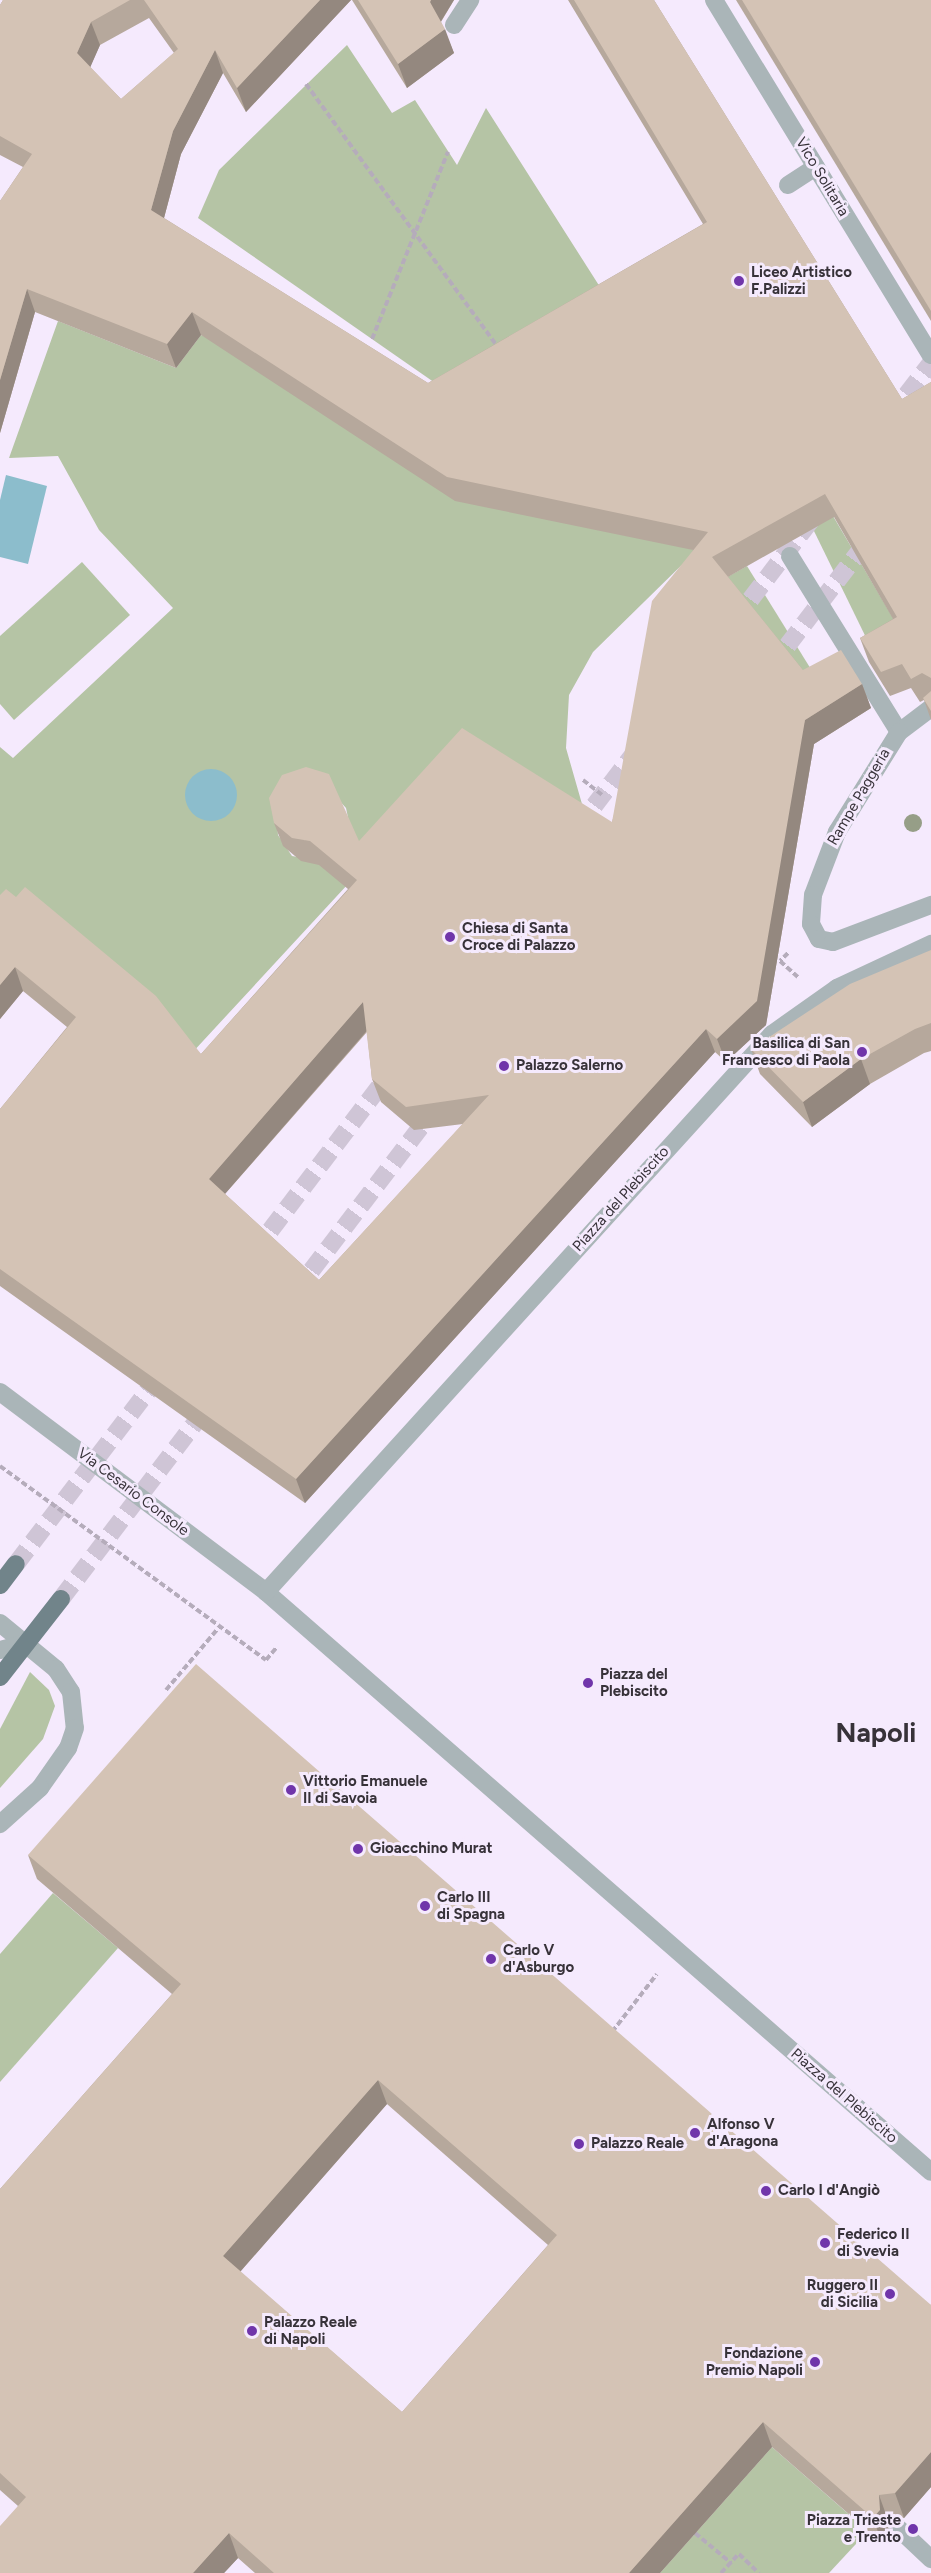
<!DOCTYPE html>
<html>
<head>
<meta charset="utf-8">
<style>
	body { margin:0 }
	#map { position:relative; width:931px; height:2573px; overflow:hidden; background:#f5eafd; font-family:Figtree,sans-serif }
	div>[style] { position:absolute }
	.green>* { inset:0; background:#b5c4a5 }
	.water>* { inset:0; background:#8cbdcc }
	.round { border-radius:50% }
	.primary-tunnel>* { height:18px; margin-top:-9px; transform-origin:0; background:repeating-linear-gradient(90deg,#cfc5d6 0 18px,transparent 0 27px) }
	.path>* { height:4px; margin-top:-2px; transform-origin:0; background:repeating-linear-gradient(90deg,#b5acbb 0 6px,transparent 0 9px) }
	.service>* { height:18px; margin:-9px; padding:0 9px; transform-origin:9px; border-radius:9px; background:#aab5b8 }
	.pedestrian>* { height:18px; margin:-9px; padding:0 9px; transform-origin:9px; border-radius:9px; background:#aab5b8 }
	.minor>* { height:18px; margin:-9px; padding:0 9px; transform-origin:9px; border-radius:9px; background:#aab5b8 }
	.tertiary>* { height:18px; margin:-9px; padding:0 9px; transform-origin:9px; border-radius:9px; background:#aab5b8 }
	.primary>* { height:18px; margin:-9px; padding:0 9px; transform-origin:9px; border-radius:9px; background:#71848a }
	.trees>* { width:18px; height:18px; margin:-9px; border-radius:50%; background:#969e87 }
	.wall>* { inset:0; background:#b6a89c }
	.shaded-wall>* { inset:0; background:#94887f }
	.building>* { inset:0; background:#d4c3b5 }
	.dots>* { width:16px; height:16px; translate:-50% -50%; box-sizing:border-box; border:3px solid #f5eafd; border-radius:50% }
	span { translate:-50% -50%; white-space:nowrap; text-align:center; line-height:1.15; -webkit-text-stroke:6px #f5eafd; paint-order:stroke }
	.street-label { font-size:15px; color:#373239 }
	.poi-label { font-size:15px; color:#373239; font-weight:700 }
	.left { translate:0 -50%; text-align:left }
	.right { translate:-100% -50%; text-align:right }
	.town-label { font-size:27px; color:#373239; font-weight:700 }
</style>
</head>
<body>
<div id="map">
	<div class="green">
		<i style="clip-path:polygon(347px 45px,392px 113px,415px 100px,457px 165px,486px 108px,600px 287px,438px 385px,198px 218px,219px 170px)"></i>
		<i style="clip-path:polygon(evenodd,58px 321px,176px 368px,201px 335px,696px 551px,593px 652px,569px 695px,566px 748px,588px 825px,470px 752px,191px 1054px,0 927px,0 747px,13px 758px,173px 608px,99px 530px,58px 456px,9px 458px,58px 321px,337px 798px,346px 808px,351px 832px,326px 862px,292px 856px,278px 835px,277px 822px,337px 798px)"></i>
		<i style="clip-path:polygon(823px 499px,906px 640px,876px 658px,813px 529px,808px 511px)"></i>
		<i style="clip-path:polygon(82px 562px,130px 615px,14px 720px,0 704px,0 636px)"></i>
		<i style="clip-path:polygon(747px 566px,822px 687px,803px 699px,722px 580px)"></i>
		<i style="clip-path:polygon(30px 1672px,49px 1690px,55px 1706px,43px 1739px,0 1788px,0 1729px)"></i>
		<i style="clip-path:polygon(53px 1893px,118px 1948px,0 2082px,0 1954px)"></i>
		<i style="clip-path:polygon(772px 2447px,868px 2531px,829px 2573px,660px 2573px)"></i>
	</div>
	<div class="water">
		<i style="clip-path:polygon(6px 475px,47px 486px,28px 564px,0 557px,0 500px)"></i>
		<i class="round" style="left:185px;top:769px;width:52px;height:52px"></i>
	</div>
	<div class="primary-tunnel">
		<i style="left:890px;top:416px;width:67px;rotate:-52.3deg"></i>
		<i style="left:734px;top:621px;width:128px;rotate:-52.6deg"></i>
		<i style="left:771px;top:667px;width:165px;rotate:-52.6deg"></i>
		<i style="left:578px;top:827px;width:96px;rotate:-52.7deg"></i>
		<i style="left:254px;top:1252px;width:225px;rotate:-52.8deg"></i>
		<i style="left:295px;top:1292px;width:228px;rotate:-52.7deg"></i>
		<i style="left:16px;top:1564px;width:243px;rotate:-52.7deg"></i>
		<i style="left:61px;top:1599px;width:244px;rotate:-52.7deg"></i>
	</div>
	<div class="path">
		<i style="left:306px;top:84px;width:326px;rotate:53.9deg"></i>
		<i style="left:372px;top:339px;width:202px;rotate:-67.9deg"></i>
		<i style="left:583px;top:780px;width:24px;rotate:38deg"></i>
		<i style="left:788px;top:953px;width:11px;rotate:135deg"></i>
		<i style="left:780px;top:961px;width:24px;rotate:42deg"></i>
		<i style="left:0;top:1466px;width:329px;rotate:36.1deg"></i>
		<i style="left:266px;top:1660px;width:17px;rotate:-50deg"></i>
		<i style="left:166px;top:1690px;width:84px;rotate:-49.8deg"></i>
		<i style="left:612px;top:2032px;width:73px;rotate:-52.2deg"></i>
		<i style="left:695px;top:2533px;width:47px;rotate:39.8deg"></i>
		<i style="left:721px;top:2573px;width:26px;rotate:-47deg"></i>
		<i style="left:739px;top:2554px;width:28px;rotate:44deg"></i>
	</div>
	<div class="service">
		<i style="left:788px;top:185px;width:33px;rotate:-33deg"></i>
		<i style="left:790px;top:556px;width:207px;rotate:58.2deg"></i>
		<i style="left:897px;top:2527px;width:47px;rotate:43.3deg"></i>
	</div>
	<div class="pedestrian">
		<i style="left:454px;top:25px;width:30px;rotate:-57deg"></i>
		<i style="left:266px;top:1592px;width:882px;rotate:41.09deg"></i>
	</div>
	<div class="minor">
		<i style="left:714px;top:0;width:416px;rotate:58.6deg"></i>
		<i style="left:931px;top:708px;width:40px;rotate:143deg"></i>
		<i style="left:899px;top:732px;width:118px;rotate:121.8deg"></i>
		<i style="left:837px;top:832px;width:67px;rotate:110.9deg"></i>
		<i style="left:813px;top:895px;width:29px;rotate:94deg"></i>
		<i style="left:811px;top:924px;width:17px;rotate:62deg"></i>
		<i style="left:819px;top:939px;width:14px;rotate:12deg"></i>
		<i style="left:833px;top:942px;width:105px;rotate:-20.7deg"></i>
		<i style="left:0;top:1392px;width:333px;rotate:36.9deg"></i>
		<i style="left:266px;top:1592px;width:753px;rotate:-47.8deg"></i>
		<i style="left:772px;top:1034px;width:80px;rotate:-35.3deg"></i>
		<i style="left:837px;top:988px;width:104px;rotate:-25.1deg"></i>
	</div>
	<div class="tertiary">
		<i style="left:0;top:1623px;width:72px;rotate:39.4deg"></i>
		<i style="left:56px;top:1669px;width:27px;rotate:57deg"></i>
		<i style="left:71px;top:1692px;width:36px;rotate:84deg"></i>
		<i style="left:75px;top:1728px;width:21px;rotate:109deg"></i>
		<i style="left:68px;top:1748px;width:49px;rotate:125deg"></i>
		<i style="left:40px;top:1788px;width:54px;rotate:138deg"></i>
		<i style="left:0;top:1650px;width:27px;rotate:-15deg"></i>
	</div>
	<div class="primary">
		<i style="left:0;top:1585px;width:26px;rotate:-53deg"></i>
		<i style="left:0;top:1677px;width:99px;rotate:-52deg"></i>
	</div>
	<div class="trees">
		<i style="left:913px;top:823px"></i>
	</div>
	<div class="wall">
		<i style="clip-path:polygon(evenodd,3px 0,351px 0,246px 112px,223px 73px,181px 154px,164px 218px,428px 383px,703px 224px,568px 0,654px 0,902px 399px,931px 382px,931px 720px,924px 700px,920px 702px,911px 688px,890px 696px,869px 662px,860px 638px,893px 619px,834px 517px,728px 577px,803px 670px,862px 684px,871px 708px,814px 744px,766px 1025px,726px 1062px,715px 1052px,305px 1503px,0 1286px,0 1109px,67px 1027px,23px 991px,0 1019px,0 895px,201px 1054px,348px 889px,319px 865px,301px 861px,283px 846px,274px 823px,359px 841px,612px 822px,693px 550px,455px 501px,201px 335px,176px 368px,35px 312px,0 433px,0 201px,23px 167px,0 155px,0 5px,3px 0,149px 18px,174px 53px,121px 99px,90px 67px,100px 45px,149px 18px,3px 0,367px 1032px,372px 1079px,381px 1102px,414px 1130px,463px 1124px,319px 1280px,225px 1194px,367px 1032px)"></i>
		<i style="clip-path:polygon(352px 0,454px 0,441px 22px,454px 53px,407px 88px)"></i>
		<i style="clip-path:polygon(736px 0,931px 0,931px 321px)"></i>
		<i style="clip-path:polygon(931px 950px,931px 1051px,924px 1053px,870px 1084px,812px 1127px,760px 1074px,751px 1049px)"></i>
		<i style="clip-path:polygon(evenodd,28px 1855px,931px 2305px,931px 2487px,904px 2518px,888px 2520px,889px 2535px,882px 2543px,772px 2447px,660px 2573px,255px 2573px,238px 2558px,224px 2573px,0 2573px,18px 2506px,0 2490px,0 2189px,172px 1994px,37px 1879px,28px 1855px,387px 2104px,548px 2245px,402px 2412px,240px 2272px,387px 2104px)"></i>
	</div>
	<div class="shaded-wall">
		<i style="clip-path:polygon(320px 0,351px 0,246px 112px,237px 88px)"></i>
		<i style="clip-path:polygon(431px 0,454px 0,438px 26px,430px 2px)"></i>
		<i style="clip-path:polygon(91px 22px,100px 45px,86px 77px,77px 53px)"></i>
		<i style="clip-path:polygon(445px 29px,454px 53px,407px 88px,398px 64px)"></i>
		<i style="clip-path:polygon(215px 50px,223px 73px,181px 154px,160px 233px,151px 210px,173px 131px)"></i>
		<i style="clip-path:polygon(27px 289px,35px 312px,0 433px,0 380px)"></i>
		<i style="clip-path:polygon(192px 312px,201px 335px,176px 368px,167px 344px)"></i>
		<i style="clip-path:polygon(862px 684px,871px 708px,814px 744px,766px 1025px,726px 1062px,717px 1039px,805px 720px)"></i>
		<i style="clip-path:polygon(15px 967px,23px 991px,0 1019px,0 985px)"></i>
		<i style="clip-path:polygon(363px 1002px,371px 1026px,217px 1203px,209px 1179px)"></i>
		<i style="clip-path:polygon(706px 1029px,715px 1052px,305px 1503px,296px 1479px)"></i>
		<i style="clip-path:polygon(861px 1059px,870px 1084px,812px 1127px,803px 1102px)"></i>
		<i style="clip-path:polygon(378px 2080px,387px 2104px,232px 2281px,223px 2256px)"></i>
		<i style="clip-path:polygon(763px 2422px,772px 2447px,660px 2573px,629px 2573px)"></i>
		<i style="clip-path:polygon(931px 2452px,931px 2487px,904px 2518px,895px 2493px)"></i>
		<i style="clip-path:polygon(879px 2495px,888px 2520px,889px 2535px,882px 2543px,873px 2518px)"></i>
		<i style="clip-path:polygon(229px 2533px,238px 2558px,224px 2573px,193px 2573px)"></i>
	</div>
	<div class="building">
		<i style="clip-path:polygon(evenodd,3px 0,130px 0,91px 22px,77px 53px,121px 99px,178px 49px,144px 0,320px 0,237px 88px,215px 50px,173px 131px,151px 210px,428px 383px,707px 222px,574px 0,654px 0,902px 399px,931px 382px,931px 678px,922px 673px,911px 679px,902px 664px,881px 672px,860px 638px,897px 617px,825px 494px,712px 557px,803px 670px,841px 650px,862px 684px,805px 720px,757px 1001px,717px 1039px,706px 1029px,296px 1479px,0 1269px,0 1109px,76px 1017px,15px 967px,0 985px,0 895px,6px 889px,16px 897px,25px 887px,156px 996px,201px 1054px,357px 880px,310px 841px,292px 838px,274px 823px,269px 798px,282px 775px,306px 767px,329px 774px,359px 841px,462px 728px,612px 822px,652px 601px,708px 532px,447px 477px,192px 312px,167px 344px,27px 289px,0 380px,0 201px,32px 154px,0 136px,0 5px,3px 0,363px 1002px,372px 1079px,406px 1107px,489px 1095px,319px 1280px,209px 1179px,363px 1002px)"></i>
		<i style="clip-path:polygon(358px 0,431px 0,430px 2px,445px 29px,398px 64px)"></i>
		<i style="clip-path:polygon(742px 0,931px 0,931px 311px)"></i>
		<i style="clip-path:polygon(931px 691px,931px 711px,923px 698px)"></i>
		<i style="clip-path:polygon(931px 950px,931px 1023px,915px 1029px,861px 1059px,803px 1102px,751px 1049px,850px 984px)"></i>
		<i style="clip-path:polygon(evenodd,196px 1664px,931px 2305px,931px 2452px,895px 2493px,879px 2495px,880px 2510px,873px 2518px,763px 2422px,629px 2573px,274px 2573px,229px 2533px,193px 2573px,0 2573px,0 2526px,26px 2497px,0 2473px,0 2189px,181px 1984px,28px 1855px,196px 1664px,378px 2080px,557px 2235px,402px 2412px,223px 2256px,378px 2080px)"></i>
	</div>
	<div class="dots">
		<i style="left:739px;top:281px;background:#7035aa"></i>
		<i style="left:450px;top:937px;background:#7035aa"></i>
		<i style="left:862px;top:1052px;background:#7035aa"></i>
		<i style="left:504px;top:1066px;background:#7035aa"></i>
		<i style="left:588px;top:1683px;background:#7035aa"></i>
		<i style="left:291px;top:1790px;background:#7035aa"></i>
		<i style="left:358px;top:1849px;background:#7035aa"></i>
		<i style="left:425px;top:1906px;background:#7035aa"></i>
		<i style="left:491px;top:1959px;background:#7035aa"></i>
		<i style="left:695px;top:2133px;background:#7035aa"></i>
		<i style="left:579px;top:2144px;background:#7035aa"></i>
		<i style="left:766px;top:2191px;background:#7035aa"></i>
		<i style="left:825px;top:2243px;background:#7035aa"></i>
		<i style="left:890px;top:2294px;background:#7035aa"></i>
		<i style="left:252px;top:2331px;background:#7035aa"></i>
		<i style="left:815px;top:2362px;background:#7035aa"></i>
		<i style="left:913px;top:2529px;background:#7035aa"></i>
	</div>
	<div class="street-label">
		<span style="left:822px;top:177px;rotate:59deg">Vico Solitaria</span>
		<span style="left:859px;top:797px;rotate:-60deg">Rampe Paggeria</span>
		<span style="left:621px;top:1199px;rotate:-48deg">Piazza del Plebiscito</span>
		<span style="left:133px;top:1492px;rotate:37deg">Via Cesario Console</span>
		<span style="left:844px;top:2096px;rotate:41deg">Piazza del Plebiscito</span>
	</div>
	<div class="poi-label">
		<span class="left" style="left:751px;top:281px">Liceo Artistico<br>F.Palizzi</span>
		<span class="left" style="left:462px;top:937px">Chiesa di Santa<br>Croce di Palazzo</span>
		<span class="right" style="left:850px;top:1052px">Basilica di San<br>Francesco di Paola</span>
		<span class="left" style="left:516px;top:1066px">Palazzo Salerno</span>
		<span class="left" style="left:600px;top:1683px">Piazza del<br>Plebiscito</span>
		<span class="left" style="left:303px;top:1790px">Vittorio Emanuele<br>II di Savoia</span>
		<span class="left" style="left:370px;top:1849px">Gioacchino Murat</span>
		<span class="left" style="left:437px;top:1906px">Carlo III<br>di Spagna</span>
		<span class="left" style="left:503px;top:1959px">Carlo V<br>d'Asburgo</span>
		<span class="left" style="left:707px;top:2133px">Alfonso V<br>d'Aragona</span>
		<span class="left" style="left:591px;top:2144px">Palazzo Reale</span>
		<span class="left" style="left:778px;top:2191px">Carlo I d'Angiò</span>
		<span class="left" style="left:837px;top:2243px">Federico II<br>di Svevia</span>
		<span class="right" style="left:878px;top:2294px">Ruggero II<br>di Sicilia</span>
		<span class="left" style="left:264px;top:2331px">Palazzo Reale<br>di Napoli</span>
		<span class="right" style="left:803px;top:2362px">Fondazione<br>Premio Napoli</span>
		<span class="right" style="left:901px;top:2529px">Piazza Trieste<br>e Trento</span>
	</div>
	<div class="town-label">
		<span style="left:876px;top:1733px">Napoli</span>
	</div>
</div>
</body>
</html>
